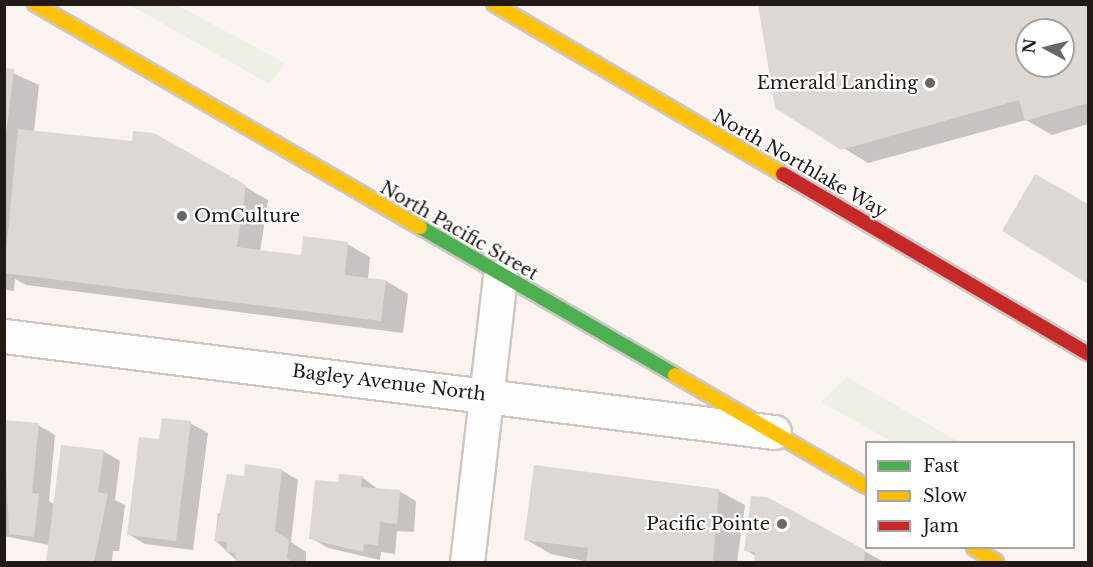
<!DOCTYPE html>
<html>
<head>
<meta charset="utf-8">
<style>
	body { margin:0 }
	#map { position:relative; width:1093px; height:567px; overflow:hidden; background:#faf3f0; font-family:"Libre Baskerville",serif }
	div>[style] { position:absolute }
	.green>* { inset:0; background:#ecefe2 }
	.shadow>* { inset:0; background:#0003 }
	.building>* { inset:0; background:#ded8d4 }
	.roads { filter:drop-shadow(2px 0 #cdc6c2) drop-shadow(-2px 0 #cdc6c2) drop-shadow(0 2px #cdc6c2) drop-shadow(0 -2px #cdc6c2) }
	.street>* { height:33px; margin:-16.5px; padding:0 16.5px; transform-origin:16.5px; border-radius:16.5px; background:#fefdfd }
	.fast>* { height:14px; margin:-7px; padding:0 7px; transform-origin:7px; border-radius:7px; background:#4caf50 }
	.slow>* { height:14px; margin:-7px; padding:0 7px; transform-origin:7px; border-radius:7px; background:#ffc107 }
	.jam>* { height:14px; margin:-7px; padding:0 7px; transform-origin:7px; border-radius:7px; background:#c62828 }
	.dots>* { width:16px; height:16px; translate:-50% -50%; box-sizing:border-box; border:3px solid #fff; border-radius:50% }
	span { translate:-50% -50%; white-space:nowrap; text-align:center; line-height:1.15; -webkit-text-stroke:4.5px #fff; paint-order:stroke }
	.poi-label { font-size:18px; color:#211a16 }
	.right { translate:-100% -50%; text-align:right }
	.left { translate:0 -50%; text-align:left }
	.street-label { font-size:18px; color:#211a16 }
	.frame { position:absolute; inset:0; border:6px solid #211a16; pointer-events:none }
	.legend { position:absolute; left:865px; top:441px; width:210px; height:108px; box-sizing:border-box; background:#fff; border:2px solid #a6a3a2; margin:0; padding:8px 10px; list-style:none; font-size:18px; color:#211a16 }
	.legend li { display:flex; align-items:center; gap:12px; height:30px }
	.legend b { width:30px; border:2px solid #a6a3a2 }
	.north { position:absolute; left:1015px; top:18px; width:60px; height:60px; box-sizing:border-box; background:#fff; border:2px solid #a6a3a2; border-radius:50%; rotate:277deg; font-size:16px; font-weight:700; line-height:24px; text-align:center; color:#211a16 }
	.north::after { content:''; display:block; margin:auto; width:21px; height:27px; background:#6d6662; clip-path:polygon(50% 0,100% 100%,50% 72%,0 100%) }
</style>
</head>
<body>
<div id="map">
	<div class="green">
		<i style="clip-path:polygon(130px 5px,177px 5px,285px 63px,269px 84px)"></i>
		<i style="clip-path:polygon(847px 377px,959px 442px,893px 442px,821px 402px)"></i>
	</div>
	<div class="shadow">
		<i style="clip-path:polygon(evenodd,759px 4px,1088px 4px,1088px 124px,1052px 135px,1026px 120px,868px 163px,776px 107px,759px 4px,1027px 30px,1063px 30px,1063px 66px,1027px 66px,1027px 30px)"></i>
		<i style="clip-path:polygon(4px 69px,39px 85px,34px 132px,133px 143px,154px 134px,268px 200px,260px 252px,302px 257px,347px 244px,370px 257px,368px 279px,386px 281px,408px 294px,403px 333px,26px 285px,15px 279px,14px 291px,6px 290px,4px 296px)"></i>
		<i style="clip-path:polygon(1036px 176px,1088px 206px,1088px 280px,1005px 230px)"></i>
		<i style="clip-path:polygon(4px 422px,38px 425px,55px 435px,49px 501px,55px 505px,103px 451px,120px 461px,115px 500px,125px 505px,119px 551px,113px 551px,112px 562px,47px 562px,49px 545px,4px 536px)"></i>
		<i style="clip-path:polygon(190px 423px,208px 433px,193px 550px,145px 544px,128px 534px,161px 441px)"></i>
		<i style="clip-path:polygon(535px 467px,719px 491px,745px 505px,737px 562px,588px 562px,551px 554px,525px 539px)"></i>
		<i style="clip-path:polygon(281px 470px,298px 480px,291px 542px,306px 552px,306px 562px,238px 562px,215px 540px,218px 513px,224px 514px,245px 477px)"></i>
		<i style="clip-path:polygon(362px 477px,379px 490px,399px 491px,416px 501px,414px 532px,397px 531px,395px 554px,381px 552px,380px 560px,328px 548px,311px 538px,340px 484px)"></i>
		<i style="clip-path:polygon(745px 550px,864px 551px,884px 562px,756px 562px,756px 556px)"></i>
	</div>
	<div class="building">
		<i style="clip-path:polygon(evenodd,758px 5px,1088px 5px,1088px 103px,1025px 121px,1019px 100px,841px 150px,775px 108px,758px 5px,1027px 30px,1063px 30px,1063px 66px,1027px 66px,1027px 30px)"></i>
		<i style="clip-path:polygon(4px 68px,14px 69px,6px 135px,4px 135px)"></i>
		<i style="clip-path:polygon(18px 129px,132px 141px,133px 131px,154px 133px,246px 185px,237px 247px,301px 255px,303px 236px,348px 242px,345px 275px,386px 280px,381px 321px,4px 273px)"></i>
		<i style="clip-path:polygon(1035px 174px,1088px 204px,1088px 284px,1002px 231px)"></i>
		<i style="clip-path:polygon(162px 418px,191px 421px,176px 541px,127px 535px,139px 437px,159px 439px)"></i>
		<i style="clip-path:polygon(4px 420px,39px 423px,32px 493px,39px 494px,34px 537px,9px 534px)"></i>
		<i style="clip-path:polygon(61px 445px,104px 450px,98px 492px,108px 494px,94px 562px,46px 562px)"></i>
		<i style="clip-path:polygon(245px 464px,282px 469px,275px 531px,289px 540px,287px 558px,292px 562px,235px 562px,236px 553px,226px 552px,227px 542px,214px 541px,227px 474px,244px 476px)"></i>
		<i style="clip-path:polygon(534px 465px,719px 489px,713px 562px,586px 562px,588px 548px,524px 540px)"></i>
		<i style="clip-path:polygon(339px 474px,363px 476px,361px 487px,400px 490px,397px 524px,380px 522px,378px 545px,364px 544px,363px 552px,309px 539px,315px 480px,338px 482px)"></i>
		<i style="clip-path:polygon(751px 496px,767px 497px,865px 550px,864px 562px,754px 562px,755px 552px,744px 551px)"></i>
	</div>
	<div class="roads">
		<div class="street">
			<i style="left:4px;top:336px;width:776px;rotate:7.11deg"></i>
			<i style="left:467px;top:562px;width:287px;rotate:-83.4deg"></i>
		</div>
		<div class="fast">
			<i style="left:420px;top:227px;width:295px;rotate:30.1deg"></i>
		</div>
		<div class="slow">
			<i style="left:35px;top:4px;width:445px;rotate:30.1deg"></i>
			<i style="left:494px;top:4px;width:335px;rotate:30.5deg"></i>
			<i style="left:675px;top:375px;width:221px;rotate:30.2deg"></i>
			<i style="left:974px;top:548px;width:26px;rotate:32deg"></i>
		</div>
		<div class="jam">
			<i style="left:783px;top:174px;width:354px;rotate:30.5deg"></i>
		</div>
	</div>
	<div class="dots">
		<i style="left:930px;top:83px;background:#6d6662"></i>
		<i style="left:182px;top:216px;background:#6d6662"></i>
		<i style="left:782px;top:524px;background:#6d6662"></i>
	</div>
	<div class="poi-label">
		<span class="right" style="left:918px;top:83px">Emerald Landing</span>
		<span class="left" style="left:194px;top:216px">OmCulture</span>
		<span class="right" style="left:770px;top:524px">Pacific Pointe</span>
	</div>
	<div class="street-label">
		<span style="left:800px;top:164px;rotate:30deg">North Northlake Way</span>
		<span style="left:459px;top:231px;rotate:30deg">North Pacific Street</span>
		<span style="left:389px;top:383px;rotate:7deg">Bagley Avenue North</span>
	</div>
	<div class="frame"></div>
	<ul class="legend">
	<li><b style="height:8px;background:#4caf50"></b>Fast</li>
	<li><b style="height:8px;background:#ffc107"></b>Slow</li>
	<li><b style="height:8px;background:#c62828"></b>Jam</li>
	</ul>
	<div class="north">N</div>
</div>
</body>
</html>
